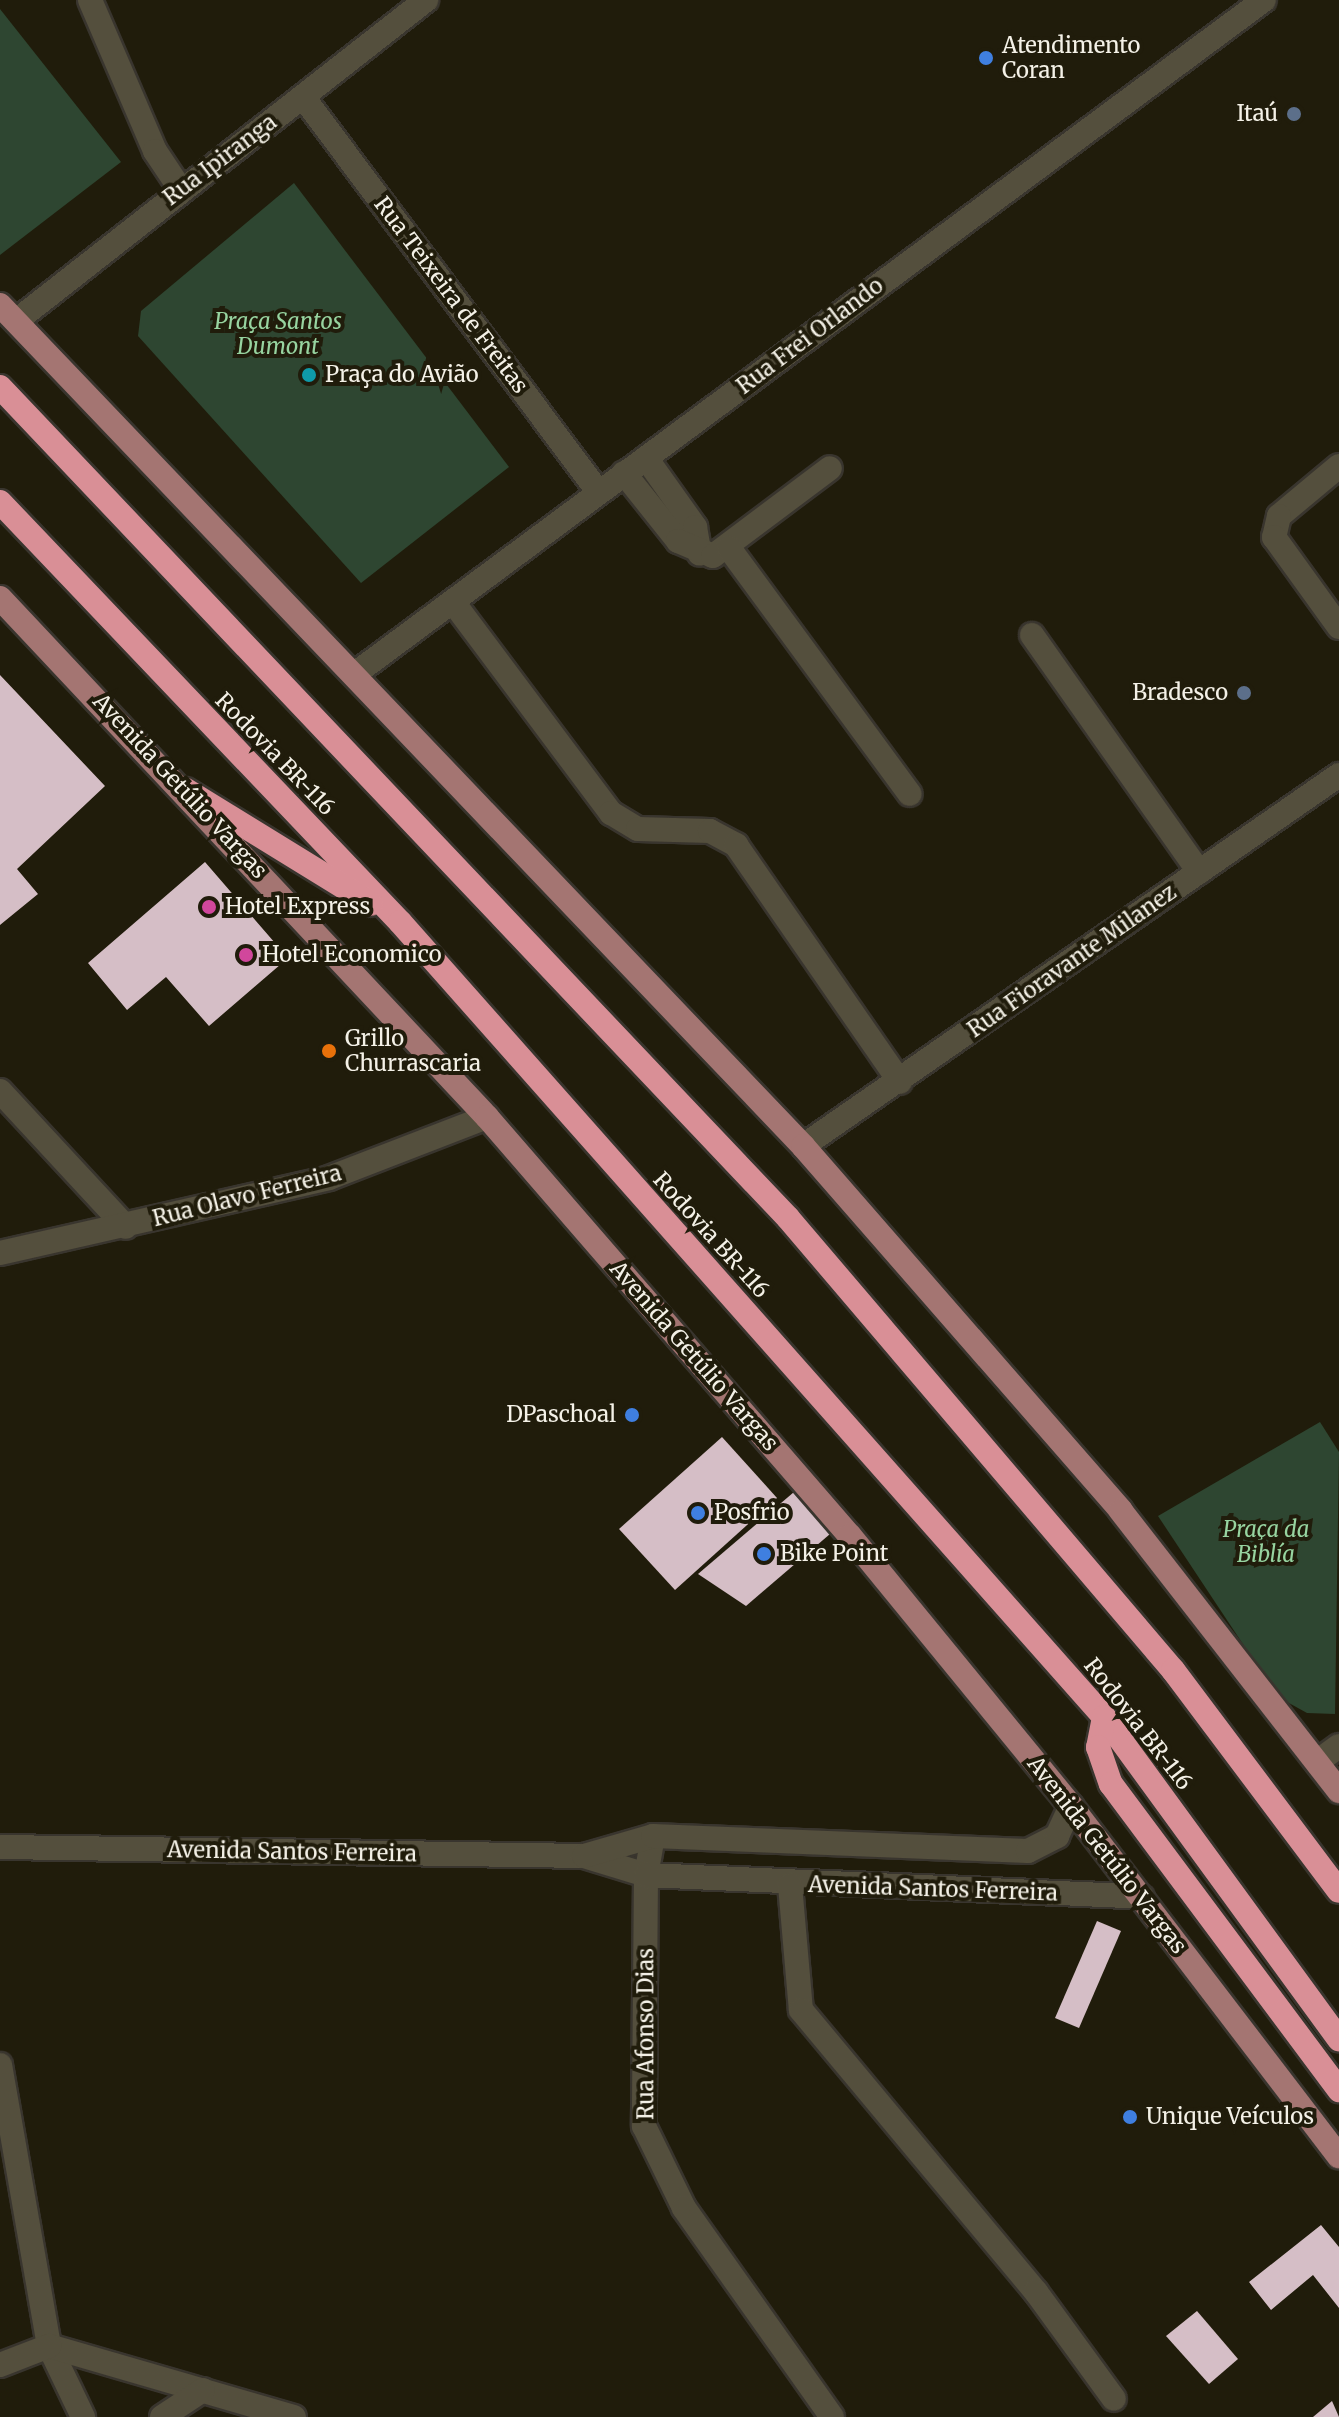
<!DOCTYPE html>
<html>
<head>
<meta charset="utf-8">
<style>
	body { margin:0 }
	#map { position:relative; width:1339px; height:2417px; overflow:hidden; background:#201c0b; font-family:Merriweather,serif }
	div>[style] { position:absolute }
	.green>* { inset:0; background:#2e4631 }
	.building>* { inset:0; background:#d5bec6 }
	.roads { filter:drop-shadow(2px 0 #39352e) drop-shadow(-2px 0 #39352e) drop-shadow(0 2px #39352e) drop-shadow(0 -2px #39352e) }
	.minor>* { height:24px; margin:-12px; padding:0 12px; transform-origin:12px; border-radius:12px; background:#544f3d }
	.major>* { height:24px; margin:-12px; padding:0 12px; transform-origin:12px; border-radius:12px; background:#a47572 }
	.highway>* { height:24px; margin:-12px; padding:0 12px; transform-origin:12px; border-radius:12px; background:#d98f96 }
	.dots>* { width:22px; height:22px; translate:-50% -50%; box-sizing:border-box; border:4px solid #201c0b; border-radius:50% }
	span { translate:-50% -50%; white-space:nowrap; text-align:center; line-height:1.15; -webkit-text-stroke:8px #201c0b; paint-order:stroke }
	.poi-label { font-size:22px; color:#f4f1e7 }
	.left { translate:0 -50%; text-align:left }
	.right { translate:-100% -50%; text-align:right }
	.street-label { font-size:22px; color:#f4f1e7 }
	.park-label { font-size:22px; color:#97d4a0; font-style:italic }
</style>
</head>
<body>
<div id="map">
	<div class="green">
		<i style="clip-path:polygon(0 9px,121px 162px,0 255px)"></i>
		<i style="clip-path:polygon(294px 183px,509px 467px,361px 583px,138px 336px,141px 311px)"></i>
		<i style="clip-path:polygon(1320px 1422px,1339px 1452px,1335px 1714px,1307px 1713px,1278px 1697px,1158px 1516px)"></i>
	</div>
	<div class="building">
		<i style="clip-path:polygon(0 675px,105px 786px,17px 869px,38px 894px,0 925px)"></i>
		<i style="clip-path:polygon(205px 862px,288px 958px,209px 1026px,166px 977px,127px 1010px,88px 963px)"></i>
		<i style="clip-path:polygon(722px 1437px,777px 1498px,675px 1590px,619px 1529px)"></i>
		<i style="clip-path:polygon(794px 1492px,830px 1534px,746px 1606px,698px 1574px)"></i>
		<i style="clip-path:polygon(1097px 1921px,1121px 1931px,1079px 2028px,1055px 2018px)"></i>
		<i style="clip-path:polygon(1321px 2225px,1339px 2247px,1339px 2308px,1313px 2275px,1271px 2310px,1249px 2282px)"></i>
		<i style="clip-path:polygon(1197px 2311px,1238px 2359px,1209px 2384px,1166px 2336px)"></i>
		<i style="clip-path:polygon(1332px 2401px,1339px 2417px,1313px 2417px)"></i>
	</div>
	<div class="roads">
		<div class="minor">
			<i style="left:90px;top:0;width:164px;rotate:66.7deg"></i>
			<i style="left:155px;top:151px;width:47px;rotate:56.3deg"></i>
			<i style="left:303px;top:97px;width:494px;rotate:53.2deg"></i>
			<i style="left:16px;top:321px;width:521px;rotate:-38.06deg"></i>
			<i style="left:646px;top:458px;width:85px;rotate:54.6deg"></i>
			<i style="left:695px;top:527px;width:27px;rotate:80deg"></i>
			<i style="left:1339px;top:466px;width:78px;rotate:140.2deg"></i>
			<i style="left:1279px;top:516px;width:22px;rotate:103deg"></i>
			<i style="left:1274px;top:537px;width:111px;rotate:54.2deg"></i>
			<i style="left:624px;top:473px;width:87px;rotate:51.5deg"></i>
			<i style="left:678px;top:541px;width:38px;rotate:23deg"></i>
			<i style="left:713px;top:556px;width:146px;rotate:-36.9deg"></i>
			<i style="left:729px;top:548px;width:305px;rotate:53.7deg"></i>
			<i style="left:453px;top:602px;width:264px;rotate:53.2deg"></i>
			<i style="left:611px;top:813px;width:31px;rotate:31deg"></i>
			<i style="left:638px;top:829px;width:72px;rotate:1.6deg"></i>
			<i style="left:710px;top:831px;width:30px;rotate:28deg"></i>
			<i style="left:736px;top:845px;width:288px;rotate:55.3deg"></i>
			<i style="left:1032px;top:635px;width:290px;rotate:54.8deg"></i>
			<i style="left:356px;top:673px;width:1130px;rotate:-36.55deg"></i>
			<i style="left:0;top:1091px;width:185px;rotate:47.2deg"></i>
			<i style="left:803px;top:1146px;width:652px;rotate:-34.69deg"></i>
			<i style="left:0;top:1253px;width:337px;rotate:-12.8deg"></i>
			<i style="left:329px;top:1178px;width:169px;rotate:-21.1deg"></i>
			<i style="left:1317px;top:1762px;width:27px;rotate:-36deg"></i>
			<i style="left:653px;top:1836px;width:40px;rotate:100deg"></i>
			<i style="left:646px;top:1875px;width:251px;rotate:90.5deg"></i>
			<i style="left:644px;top:2126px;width:91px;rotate:64deg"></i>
			<i style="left:684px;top:2208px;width:256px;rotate:54.7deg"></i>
			<i style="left:0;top:1847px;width:584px;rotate:0.88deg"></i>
			<i style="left:584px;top:1856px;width:65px;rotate:17deg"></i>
			<i style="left:646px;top:1875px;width:496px;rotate:2.5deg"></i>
			<i style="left:584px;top:1856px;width:72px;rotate:-16.2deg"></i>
			<i style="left:653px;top:1836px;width:375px;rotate:2.3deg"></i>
			<i style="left:1028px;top:1851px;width:33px;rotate:-27deg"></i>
			<i style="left:1057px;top:1836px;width:33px;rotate:-65deg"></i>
			<i style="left:790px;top:1885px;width:125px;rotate:85deg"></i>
			<i style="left:801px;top:2010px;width:367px;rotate:50.2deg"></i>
			<i style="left:1036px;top:2292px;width:132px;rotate:53.9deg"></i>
			<i style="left:0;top:2065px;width:285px;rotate:80.1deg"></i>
			<i style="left:49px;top:2346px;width:79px;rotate:64.4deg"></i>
			<i style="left:49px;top:2346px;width:255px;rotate:16.2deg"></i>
			<i style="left:0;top:2365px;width:53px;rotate:-21.2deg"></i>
			<i style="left:162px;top:2417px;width:49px;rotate:-33.4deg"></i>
		</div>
		<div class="major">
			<i style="left:0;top:305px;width:1163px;rotate:46.32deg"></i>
			<i style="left:803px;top:1146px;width:484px;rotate:48.9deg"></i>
			<i style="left:1121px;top:1511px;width:355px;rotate:52.1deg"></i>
			<i style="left:0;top:598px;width:712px;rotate:46.82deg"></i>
			<i style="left:487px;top:1117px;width:554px;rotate:49.1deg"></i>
			<i style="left:850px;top:1536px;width:349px;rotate:50.7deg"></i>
			<i style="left:1071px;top:1806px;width:441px;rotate:52.6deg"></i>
		</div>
		<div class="highway">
			<i style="left:0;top:387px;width:1145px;rotate:46.52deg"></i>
			<i style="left:788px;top:1218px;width:594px;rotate:49.58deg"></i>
			<i style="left:1173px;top:1670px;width:276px;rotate:53.1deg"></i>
			<i style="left:0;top:502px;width:580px;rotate:46.4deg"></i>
			<i style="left:400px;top:922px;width:1062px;rotate:48.47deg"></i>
			<i style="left:1104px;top:1717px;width:399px;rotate:53.9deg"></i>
			<i style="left:186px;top:790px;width:217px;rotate:31.6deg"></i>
			<i style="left:1104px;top:1717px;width:31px;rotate:101deg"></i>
			<i style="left:1098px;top:1747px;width:39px;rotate:71deg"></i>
			<i style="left:1111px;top:1784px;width:382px;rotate:53.3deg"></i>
		</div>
	</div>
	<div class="dots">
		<i style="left:986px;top:58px;background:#3f7fe0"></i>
		<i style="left:1294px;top:114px;background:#5c6f8a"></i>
		<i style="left:309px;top:375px;background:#0f9aa8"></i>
		<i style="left:1244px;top:693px;background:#5c6f8a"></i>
		<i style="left:209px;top:907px;background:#d1479c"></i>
		<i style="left:246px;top:955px;background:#d1479c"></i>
		<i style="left:329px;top:1051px;background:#e8710a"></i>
		<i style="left:632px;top:1415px;background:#3f7fe0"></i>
		<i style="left:698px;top:1513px;background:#3f7fe0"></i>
		<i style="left:764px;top:1554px;background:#3f7fe0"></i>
		<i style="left:1130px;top:2117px;background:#3f7fe0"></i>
	</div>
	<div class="poi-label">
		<span class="left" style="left:1002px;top:58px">Atendimento<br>Coran</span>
		<span class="right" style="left:1278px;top:114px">Itaú</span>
		<span class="left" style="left:325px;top:375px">Praça do Avião</span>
		<span class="right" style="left:1228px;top:693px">Bradesco</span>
		<span class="left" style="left:225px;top:907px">Hotel Express</span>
		<span class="left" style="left:262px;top:955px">Hotel Economico</span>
		<span class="left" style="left:345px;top:1051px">Grillo<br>Churrascaria</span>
		<span class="right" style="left:616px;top:1415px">DPaschoal</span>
		<span class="left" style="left:714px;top:1513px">Posfrio</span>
		<span class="left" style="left:780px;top:1554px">Bike Point</span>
		<span class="left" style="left:1146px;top:2117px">Unique Veículos</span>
	</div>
	<div class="street-label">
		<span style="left:220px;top:160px;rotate:-37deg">Rua Ipiranga</span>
		<span style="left:451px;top:295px;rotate:53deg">Rua Teixeira de Freitas</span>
		<span style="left:810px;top:336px;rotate:-37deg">Rua Frei Orlando</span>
		<span style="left:275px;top:754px;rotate:46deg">Rodovia BR-116</span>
		<span style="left:180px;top:786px;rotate:47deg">Avenida Getúlio Vargas</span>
		<span style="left:1072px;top:961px;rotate:-35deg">Rua Fioravante Milanez</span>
		<span style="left:247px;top:1196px;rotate:-14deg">Rua Olavo Ferreira</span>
		<span style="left:711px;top:1235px;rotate:48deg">Rodovia BR-116</span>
		<span style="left:694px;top:1356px;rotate:49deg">Avenida Getúlio Vargas</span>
		<span style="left:1138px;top:1724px;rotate:52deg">Rodovia BR-116</span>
		<span style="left:292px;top:1852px;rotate:1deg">Avenida Santos Ferreira</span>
		<span style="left:1107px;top:1855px;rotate:52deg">Avenida Getúlio Vargas</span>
		<span style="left:933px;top:1889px;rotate:2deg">Avenida Santos Ferreira</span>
		<span style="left:646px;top:2034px;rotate:-90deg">Rua Afonso Dias</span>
	</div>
	<div class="park-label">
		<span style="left:278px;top:334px">Praça Santos<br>Dumont</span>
		<span style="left:1266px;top:1542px">Praça da<br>Biblía</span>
	</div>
</div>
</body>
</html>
